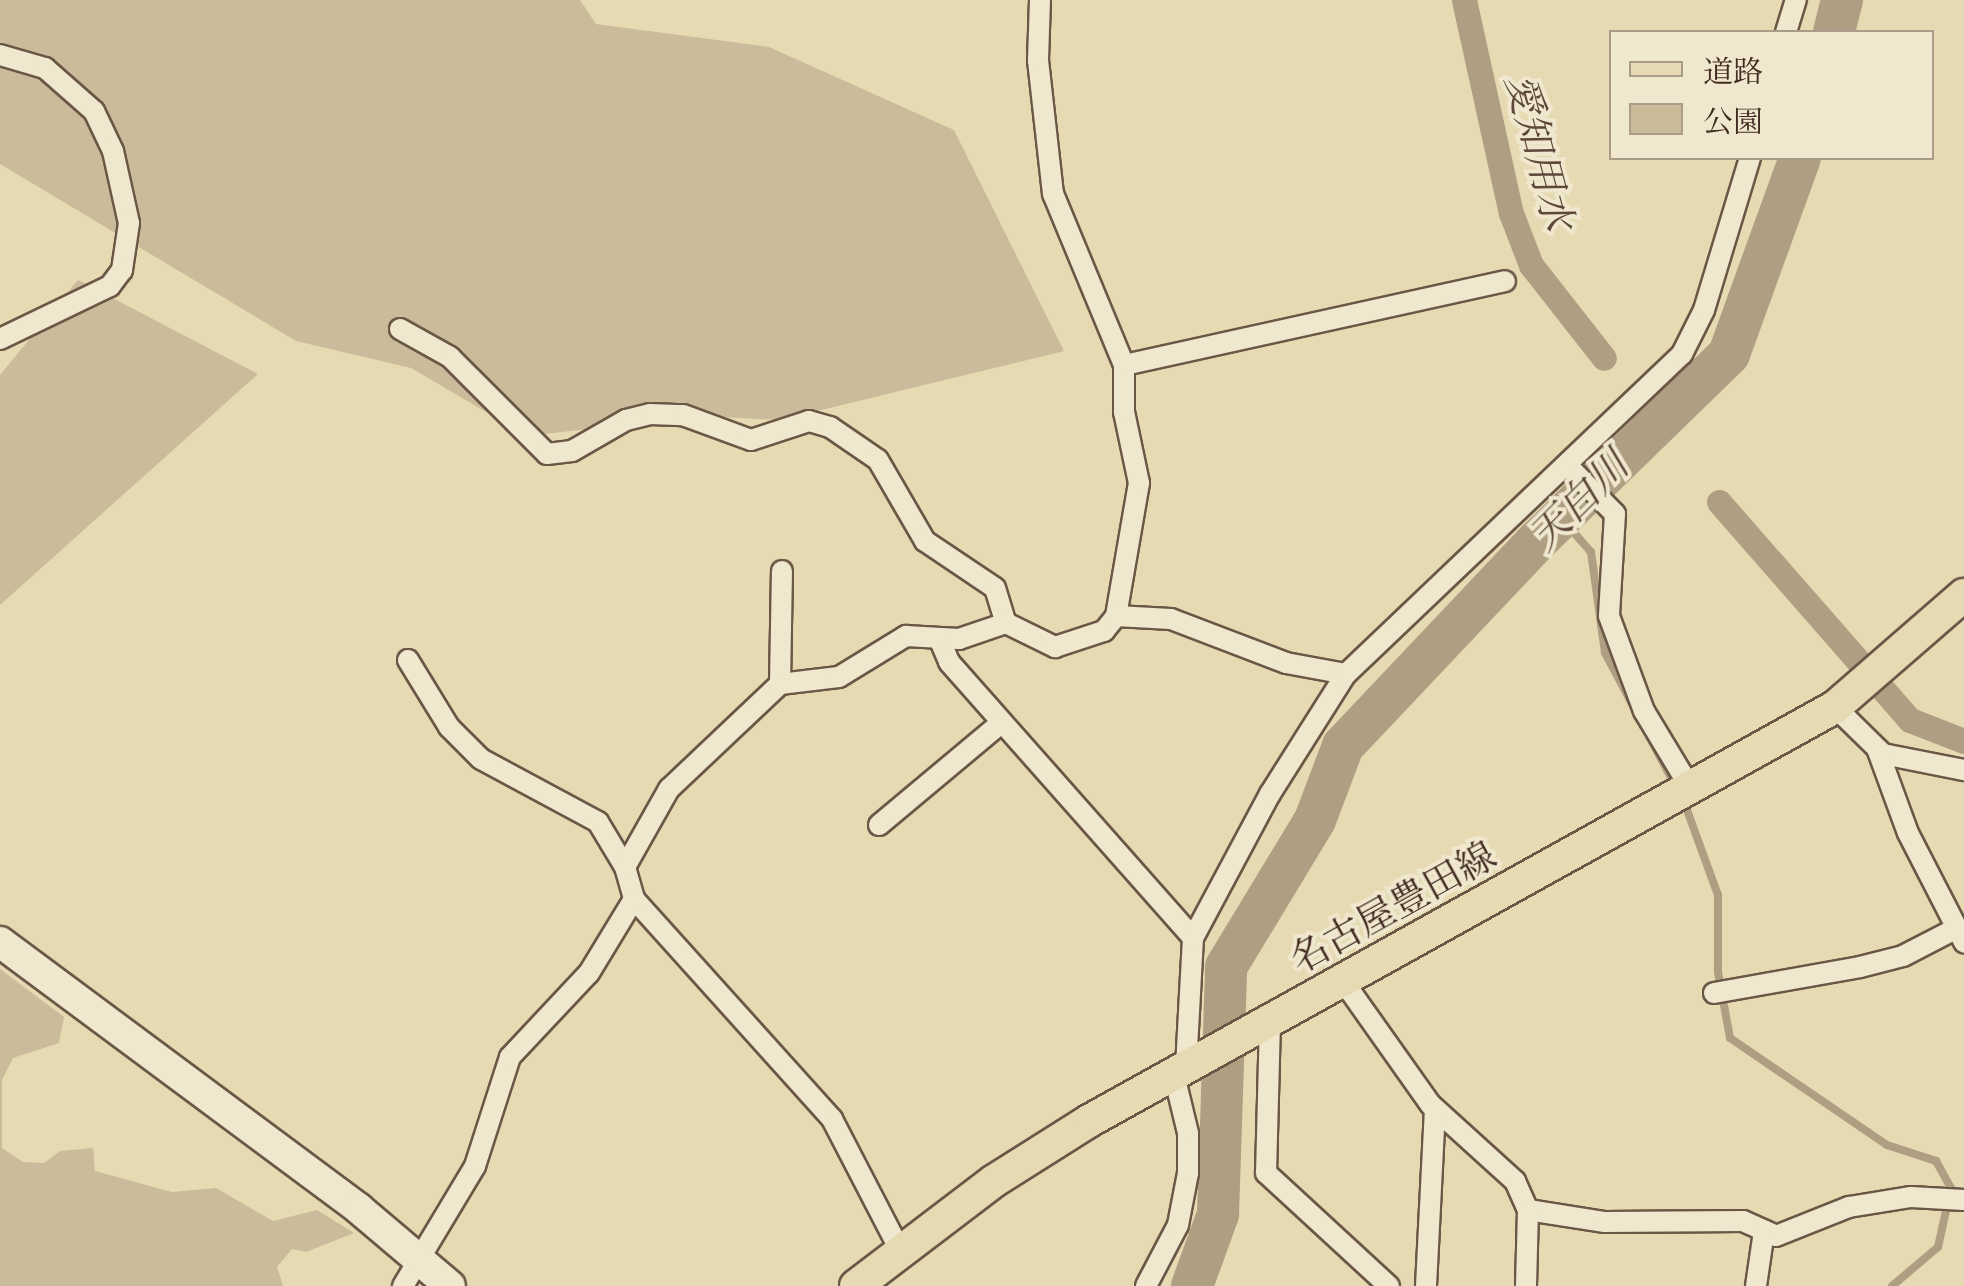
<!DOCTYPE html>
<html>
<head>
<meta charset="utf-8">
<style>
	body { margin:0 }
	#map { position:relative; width:1964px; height:1286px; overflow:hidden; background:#e6dab3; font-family:"IM FELL Great Primer","Noto Serif JP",serif }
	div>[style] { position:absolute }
	.green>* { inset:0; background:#cabc9a }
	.stream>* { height:8px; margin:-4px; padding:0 4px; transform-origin:4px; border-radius:4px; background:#ae9e82 }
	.canal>* { height:25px; margin:-12.5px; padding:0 12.5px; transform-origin:12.5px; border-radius:12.5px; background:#ae9e82 }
	.river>* { height:42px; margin:-21px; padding:0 21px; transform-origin:21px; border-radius:21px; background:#ae9e82 }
	.roads { filter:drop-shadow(2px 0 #6b5746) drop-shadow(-2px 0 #6b5746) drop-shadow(0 2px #6b5746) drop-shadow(0 -2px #6b5746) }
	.street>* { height:20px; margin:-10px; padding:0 10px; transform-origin:10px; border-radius:10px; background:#efe7ce }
	.secondary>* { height:30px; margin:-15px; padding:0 15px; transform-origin:15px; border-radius:15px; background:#efe7ce }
	.primary>* { height:32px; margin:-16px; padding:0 16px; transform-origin:16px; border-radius:16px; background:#e6dab3 }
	span { translate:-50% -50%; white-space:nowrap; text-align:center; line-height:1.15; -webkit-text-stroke:8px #efe7ce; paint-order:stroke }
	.street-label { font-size:38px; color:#422b22 }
	.water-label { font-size:40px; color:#5d483a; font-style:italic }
	.legend { position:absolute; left:1609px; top:30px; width:325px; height:130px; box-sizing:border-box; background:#efe7ce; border:2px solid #aa9c89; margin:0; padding:12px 18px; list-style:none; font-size:30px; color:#422b22 }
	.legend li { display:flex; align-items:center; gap:20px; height:50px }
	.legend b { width:50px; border:2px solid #aa9c89 }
</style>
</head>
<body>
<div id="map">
	<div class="green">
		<i style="clip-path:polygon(0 0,580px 0,596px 24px,769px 47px,954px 130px,1064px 351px,780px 420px,701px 416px,527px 436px,411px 368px,296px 341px,0 164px)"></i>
		<i style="clip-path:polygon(78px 280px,258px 374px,0 605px,0 375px)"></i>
		<i style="clip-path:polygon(0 969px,64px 1017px,59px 1043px,13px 1058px,2px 1080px,2px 1148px,23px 1162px,44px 1163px,60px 1151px,93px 1148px,95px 1171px,172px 1192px,216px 1188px,273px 1221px,317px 1210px,354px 1233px,306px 1252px,292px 1249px,277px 1267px,283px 1286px,0 1286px)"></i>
	</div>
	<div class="stream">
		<i style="left:1562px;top:519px;width:44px;rotate:48.7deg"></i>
		<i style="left:1591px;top:552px;width:102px;rotate:82.1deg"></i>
		<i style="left:1605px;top:653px;width:152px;rotate:62.1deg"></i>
		<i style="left:1683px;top:799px;width:102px;rotate:70deg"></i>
		<i style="left:1718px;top:895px;width:77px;rotate:90deg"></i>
		<i style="left:1718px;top:972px;width:67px;rotate:79.7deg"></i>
		<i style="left:1730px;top:1038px;width:190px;rotate:34.3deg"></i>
		<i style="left:1887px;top:1145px;width:52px;rotate:18.1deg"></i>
		<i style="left:1936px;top:1161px;width:31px;rotate:61deg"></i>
		<i style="left:1951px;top:1188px;width:60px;rotate:102.4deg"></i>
		<i style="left:1938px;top:1247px;width:60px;rotate:139.7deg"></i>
	</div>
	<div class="canal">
		<i style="left:1464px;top:0;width:218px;rotate:77.6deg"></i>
		<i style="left:1511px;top:213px;width:56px;rotate:69deg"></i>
		<i style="left:1531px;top:265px;width:118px;rotate:51.9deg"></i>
		<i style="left:1719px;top:502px;width:290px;rotate:48.8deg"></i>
		<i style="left:1910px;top:720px;width:58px;rotate:21.3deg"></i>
	</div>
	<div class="river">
		<i style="left:1834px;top:32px;width:33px;rotate:-76deg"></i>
		<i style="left:1192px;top:1286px;width:77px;rotate:-70.1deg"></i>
		<i style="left:1218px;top:1214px;width:247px;rotate:-88.1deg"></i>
		<i style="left:1226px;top:967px;width:172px;rotate:-58.8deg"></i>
		<i style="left:1315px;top:820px;width:79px;rotate:-69.3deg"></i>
		<i style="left:1343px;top:746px;width:281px;rotate:-46.6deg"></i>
		<i style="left:1536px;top:542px;width:269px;rotate:-44.2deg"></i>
		<i style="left:1729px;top:354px;width:208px;rotate:-70.1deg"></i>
	</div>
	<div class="roads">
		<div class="street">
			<i style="left:1786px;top:32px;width:34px;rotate:-73deg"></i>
			<i style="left:0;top:55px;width:47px;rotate:16.1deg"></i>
			<i style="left:45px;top:68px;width:65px;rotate:41.3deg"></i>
			<i style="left:94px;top:111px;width:44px;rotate:64.6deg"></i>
			<i style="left:113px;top:151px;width:74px;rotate:77.5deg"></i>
			<i style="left:129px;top:223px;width:48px;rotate:98.5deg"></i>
			<i style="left:122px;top:270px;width:20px;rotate:127deg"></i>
			<i style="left:110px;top:286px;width:122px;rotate:154.3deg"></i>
			<i style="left:400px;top:329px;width:57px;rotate:29.2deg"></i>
			<i style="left:450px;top:357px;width:137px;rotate:45deg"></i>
			<i style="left:547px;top:454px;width:25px;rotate:-7deg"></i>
			<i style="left:572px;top:451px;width:62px;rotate:-29.9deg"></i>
			<i style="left:626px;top:420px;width:25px;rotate:-14deg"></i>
			<i style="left:650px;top:414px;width:33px;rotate:2deg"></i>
			<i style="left:683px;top:415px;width:72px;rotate:20.2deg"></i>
			<i style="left:751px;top:440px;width:61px;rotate:-18.1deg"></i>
			<i style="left:809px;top:421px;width:22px;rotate:16deg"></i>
			<i style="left:830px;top:427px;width:58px;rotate:34.5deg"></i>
			<i style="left:878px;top:460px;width:94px;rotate:59.9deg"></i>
			<i style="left:925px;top:541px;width:84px;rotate:33.9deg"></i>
			<i style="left:995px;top:588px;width:37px;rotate:73deg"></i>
			<i style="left:1006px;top:623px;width:55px;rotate:26.1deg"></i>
			<i style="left:1055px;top:647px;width:52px;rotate:-18.1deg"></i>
			<i style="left:1104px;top:631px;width:19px;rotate:-51deg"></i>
			<i style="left:1116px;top:616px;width:135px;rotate:-80.2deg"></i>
			<i style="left:1139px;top:483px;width:73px;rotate:-101.9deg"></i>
			<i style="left:1124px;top:412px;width:47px;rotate:-90deg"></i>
			<i style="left:1124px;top:365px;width:185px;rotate:-112.5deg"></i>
			<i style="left:1053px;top:194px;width:135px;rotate:-96.4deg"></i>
			<i style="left:1038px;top:60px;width:60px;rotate:-88.1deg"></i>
			<i style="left:1124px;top:365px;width:390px;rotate:-12.4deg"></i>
			<i style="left:1568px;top:466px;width:67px;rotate:45.6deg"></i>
			<i style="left:1615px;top:514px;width:102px;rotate:93.4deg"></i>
			<i style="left:1609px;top:616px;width:101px;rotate:69.8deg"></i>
			<i style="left:1644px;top:711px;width:91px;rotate:58.9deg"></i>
			<i style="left:1116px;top:616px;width:55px;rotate:3.1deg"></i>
			<i style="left:1171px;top:619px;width:123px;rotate:20.9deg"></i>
			<i style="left:1286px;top:663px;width:61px;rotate:10.4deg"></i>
			<i style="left:939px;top:638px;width:26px;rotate:67deg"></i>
			<i style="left:949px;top:662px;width:368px;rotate:48.5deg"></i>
			<i style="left:1193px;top:938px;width:130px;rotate:93.1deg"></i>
			<i style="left:408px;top:660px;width:79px;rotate:58.5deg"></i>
			<i style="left:449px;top:727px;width:45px;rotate:45deg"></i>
			<i style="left:481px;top:759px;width:133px;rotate:28.3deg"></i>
			<i style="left:598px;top:822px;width:52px;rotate:59deg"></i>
			<i style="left:625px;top:867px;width:33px;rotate:74deg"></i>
			<i style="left:634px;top:899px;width:296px;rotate:48deg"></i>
			<i style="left:832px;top:1119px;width:145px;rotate:62.6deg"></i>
			<i style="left:780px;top:684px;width:113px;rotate:-89deg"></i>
			<i style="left:1835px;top:707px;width:67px;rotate:44.4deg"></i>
			<i style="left:1883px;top:754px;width:83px;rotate:11.2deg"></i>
			<i style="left:1883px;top:754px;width:6px;rotate:-149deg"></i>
			<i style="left:1878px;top:751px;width:87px;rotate:69.9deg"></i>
			<i style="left:1908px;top:833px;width:123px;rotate:62.8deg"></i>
			<i style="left:879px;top:825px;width:159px;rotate:-39.9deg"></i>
			<i style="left:625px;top:867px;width:90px;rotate:-60.6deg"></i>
			<i style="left:669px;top:789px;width:153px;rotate:-43.4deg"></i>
			<i style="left:780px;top:684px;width:59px;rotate:-6.8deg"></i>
			<i style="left:839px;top:677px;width:79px;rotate:-31.5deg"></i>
			<i style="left:906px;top:636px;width:53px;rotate:3.2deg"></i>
			<i style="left:959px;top:639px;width:50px;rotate:-18.8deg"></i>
			<i style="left:1193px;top:938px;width:163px;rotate:-61.9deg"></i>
			<i style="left:1270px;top:794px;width:142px;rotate:-57.7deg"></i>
			<i style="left:1346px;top:674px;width:464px;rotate:-43.6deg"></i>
			<i style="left:1682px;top:354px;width:49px;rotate:-63.4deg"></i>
			<i style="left:1704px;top:310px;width:159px;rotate:-73.2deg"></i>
			<i style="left:1343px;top:981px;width:151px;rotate:54.7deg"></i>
			<i style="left:1430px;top:1104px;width:115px;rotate:42.2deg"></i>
			<i style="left:1515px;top:1181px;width:32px;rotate:66deg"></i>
			<i style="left:1528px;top:1210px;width:78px;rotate:8.9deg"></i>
			<i style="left:1605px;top:1222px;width:138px;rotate:-0.4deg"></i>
			<i style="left:1743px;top:1221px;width:36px;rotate:24deg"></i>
			<i style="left:1776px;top:1236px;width:79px;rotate:-21.7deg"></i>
			<i style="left:1849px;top:1207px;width:63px;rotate:-9.2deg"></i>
			<i style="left:1911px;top:1197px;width:53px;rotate:3.2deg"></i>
			<i style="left:1714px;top:993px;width:148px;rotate:-10.1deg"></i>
			<i style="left:1860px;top:967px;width:44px;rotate:-14.3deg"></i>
			<i style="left:1903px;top:956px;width:59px;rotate:-27.4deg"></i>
			<i style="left:1270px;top:1021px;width:152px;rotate:91.5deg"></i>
			<i style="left:1266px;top:1173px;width:167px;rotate:42.6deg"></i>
			<i style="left:403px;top:1286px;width:140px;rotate:-59deg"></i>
			<i style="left:475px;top:1166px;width:114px;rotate:-72.2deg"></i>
			<i style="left:510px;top:1057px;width:115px;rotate:-46.8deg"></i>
			<i style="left:589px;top:973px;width:87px;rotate:-58.7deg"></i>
			<i style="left:1146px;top:1286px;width:69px;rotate:-62.3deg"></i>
			<i style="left:1178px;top:1225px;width:53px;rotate:-79.1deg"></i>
			<i style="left:1188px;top:1173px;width:40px;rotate:-90deg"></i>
			<i style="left:1188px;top:1133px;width:60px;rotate:-103.6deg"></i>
			<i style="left:1426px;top:1286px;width:177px;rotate:-87.1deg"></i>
			<i style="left:1526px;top:1286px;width:76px;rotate:-88.5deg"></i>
			<i style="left:1756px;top:1286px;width:56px;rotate:-81.7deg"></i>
		</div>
		<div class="secondary">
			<i style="left:0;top:942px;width:447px;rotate:36.6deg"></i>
			<i style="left:359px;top:1209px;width:119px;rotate:40.2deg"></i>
		</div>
		<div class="primary">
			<i style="left:856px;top:1286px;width:173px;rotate:-37.3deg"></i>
			<i style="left:994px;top:1181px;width:112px;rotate:-32.3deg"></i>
			<i style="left:1089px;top:1121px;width:853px;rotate:-29.03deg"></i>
			<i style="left:1835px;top:707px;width:171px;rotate:-41deg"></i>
		</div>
	</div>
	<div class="street-label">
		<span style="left:1393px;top:908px;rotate:-29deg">名古屋豊田線</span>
	</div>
	<div class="water-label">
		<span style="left:1539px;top:152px;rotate:75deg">愛知用水</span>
		<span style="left:1579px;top:501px;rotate:-45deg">天白川</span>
	</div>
	<ul class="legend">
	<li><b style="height:12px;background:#e6dab3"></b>道路</li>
	<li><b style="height:28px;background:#cabc9a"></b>公園</li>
	</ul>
</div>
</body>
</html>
